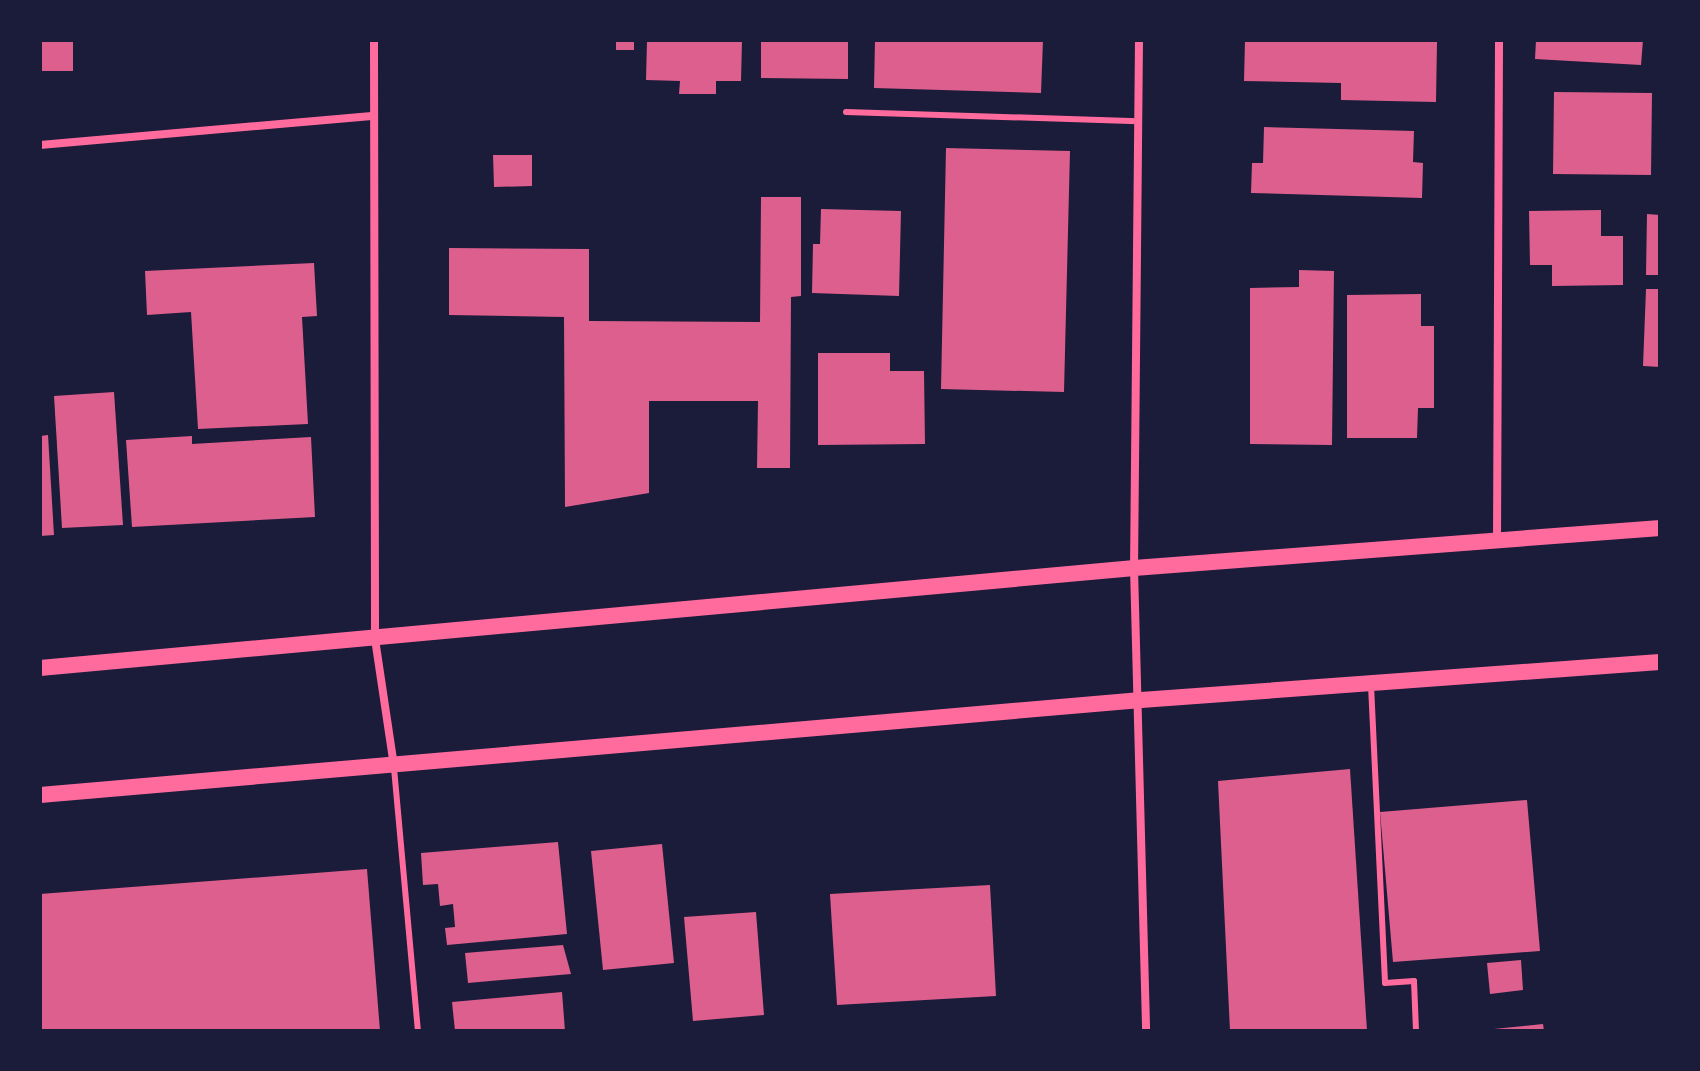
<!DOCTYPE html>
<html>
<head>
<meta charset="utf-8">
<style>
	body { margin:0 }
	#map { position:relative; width:1700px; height:1071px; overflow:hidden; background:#1b1b3a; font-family:"Exo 2",sans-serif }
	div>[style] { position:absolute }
	.building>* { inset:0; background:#dd5f8e }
	.service>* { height:6px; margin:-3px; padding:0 3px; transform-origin:3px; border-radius:3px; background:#ff6b9d }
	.minor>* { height:8px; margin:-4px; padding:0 4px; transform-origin:4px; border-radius:4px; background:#ff6b9d }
	.secondary>* { height:16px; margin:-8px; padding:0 8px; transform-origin:8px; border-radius:8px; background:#ff6b9d }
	span { translate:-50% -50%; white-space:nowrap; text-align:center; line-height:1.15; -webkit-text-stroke:8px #1b1b3a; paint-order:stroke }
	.frame { position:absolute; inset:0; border:42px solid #1b1b3a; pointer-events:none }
</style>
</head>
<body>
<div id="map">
	<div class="building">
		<i style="clip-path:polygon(40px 40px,73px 40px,73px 71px,40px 71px)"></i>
		<i style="clip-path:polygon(616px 40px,634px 40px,634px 50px,616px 50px)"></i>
		<i style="clip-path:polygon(647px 40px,742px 40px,741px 81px,716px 81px,716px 94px,679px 94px,680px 81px,646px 80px)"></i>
		<i style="clip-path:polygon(761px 40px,848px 40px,848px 79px,761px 78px)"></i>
		<i style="clip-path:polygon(875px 40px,1043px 40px,1041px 93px,874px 88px)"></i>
		<i style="clip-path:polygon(1245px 40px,1437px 42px,1436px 102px,1341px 100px,1341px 83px,1244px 81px)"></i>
		<i style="clip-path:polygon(1536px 40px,1643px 40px,1641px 65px,1535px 59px)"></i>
		<i style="clip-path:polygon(1554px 92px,1652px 93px,1651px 175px,1553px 174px)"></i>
		<i style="clip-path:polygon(1264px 127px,1414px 131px,1413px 162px,1423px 163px,1422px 198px,1251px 193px,1252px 163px,1263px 163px)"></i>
		<i style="clip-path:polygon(946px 148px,1070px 151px,1064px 392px,941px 389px)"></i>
		<i style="clip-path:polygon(493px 155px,532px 155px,532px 186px,494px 187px)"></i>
		<i style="clip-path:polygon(761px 197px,801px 197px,801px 296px,791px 297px,790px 468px,757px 468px,758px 401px,649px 401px,649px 493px,565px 507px,564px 317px,449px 315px,449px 248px,589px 249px,589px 321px,760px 322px)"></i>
		<i style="clip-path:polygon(821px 209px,901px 211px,899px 296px,812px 293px,813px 244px,820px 244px)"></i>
		<i style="clip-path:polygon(1601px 210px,1601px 236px,1623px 236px,1623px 285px,1552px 286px,1552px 265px,1530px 265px,1529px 211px)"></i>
		<i style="clip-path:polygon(1647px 214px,1660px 215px,1660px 275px,1646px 275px)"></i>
		<i style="clip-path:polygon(314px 263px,317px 316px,302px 317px,308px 424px,198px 429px,191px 312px,147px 315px,145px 271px)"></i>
		<i style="clip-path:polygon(1299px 270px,1334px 271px,1332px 445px,1250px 444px,1250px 288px,1299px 287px)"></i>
		<i style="clip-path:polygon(1646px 289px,1660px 289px,1660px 367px,1643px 366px)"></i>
		<i style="clip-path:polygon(1421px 294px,1421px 326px,1434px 326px,1434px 408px,1418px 408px,1417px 438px,1347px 438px,1347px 295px)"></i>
		<i style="clip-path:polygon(818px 353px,890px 353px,890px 371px,924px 371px,925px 444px,818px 445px)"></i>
		<i style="clip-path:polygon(114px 392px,123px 525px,62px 528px,54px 396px)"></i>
		<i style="clip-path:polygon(48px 435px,54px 535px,40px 536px,40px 436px)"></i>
		<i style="clip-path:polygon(192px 436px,192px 444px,311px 437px,315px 517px,132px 527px,126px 440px)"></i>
		<i style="clip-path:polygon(1350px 769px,1367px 1031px,1230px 1031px,1218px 781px)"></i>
		<i style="clip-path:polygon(1527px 800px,1540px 951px,1393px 962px,1380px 812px)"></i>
		<i style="clip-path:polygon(558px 842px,567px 934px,447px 945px,445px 928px,455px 927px,453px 904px,440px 906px,438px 884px,423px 885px,421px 853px)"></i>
		<i style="clip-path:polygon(662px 844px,674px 963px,603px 970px,591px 851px)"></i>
		<i style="clip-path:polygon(367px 869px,380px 1031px,40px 1031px,40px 894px)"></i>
		<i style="clip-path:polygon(990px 885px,996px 996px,837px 1005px,830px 894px)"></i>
		<i style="clip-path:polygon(756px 912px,764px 1015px,693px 1021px,684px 917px)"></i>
		<i style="clip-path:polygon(563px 945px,571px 974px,468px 983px,465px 953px)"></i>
		<i style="clip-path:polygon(1521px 960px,1523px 990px,1490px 994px,1487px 963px)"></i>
		<i style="clip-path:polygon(562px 992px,565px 1031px,455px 1031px,452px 1002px)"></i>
		<i style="clip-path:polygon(1543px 1024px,1544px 1031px,1494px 1031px,1494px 1029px)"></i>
	</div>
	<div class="service">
		<i style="left:846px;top:112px;width:292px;rotate:1.8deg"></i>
		<i style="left:1371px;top:685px;width:298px;rotate:87.3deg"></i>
		<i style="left:1385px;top:983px;width:29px;rotate:-4deg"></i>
		<i style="left:1414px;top:981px;width:50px;rotate:87.7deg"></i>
		<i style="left:394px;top:768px;width:264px;rotate:84.8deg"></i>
	</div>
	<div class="minor">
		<i style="left:374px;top:40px;width:599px;rotate:89.9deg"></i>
		<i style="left:375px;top:639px;width:128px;rotate:81.5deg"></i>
		<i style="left:1139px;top:40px;width:528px;rotate:90.54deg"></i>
		<i style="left:1134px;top:568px;width:463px;rotate:88.5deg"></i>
		<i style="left:40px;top:145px;width:333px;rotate:-5deg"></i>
		<i style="left:1497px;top:543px;width:503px;rotate:-89.77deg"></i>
	</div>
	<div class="secondary">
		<i style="left:40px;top:668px;width:1099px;rotate:-5.22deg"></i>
		<i style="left:1134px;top:568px;width:528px;rotate:-4.35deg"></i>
		<i style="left:40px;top:795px;width:1105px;rotate:-4.93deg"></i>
		<i style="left:1141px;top:700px;width:520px;rotate:-4.19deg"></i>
	</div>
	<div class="frame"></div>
</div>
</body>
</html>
